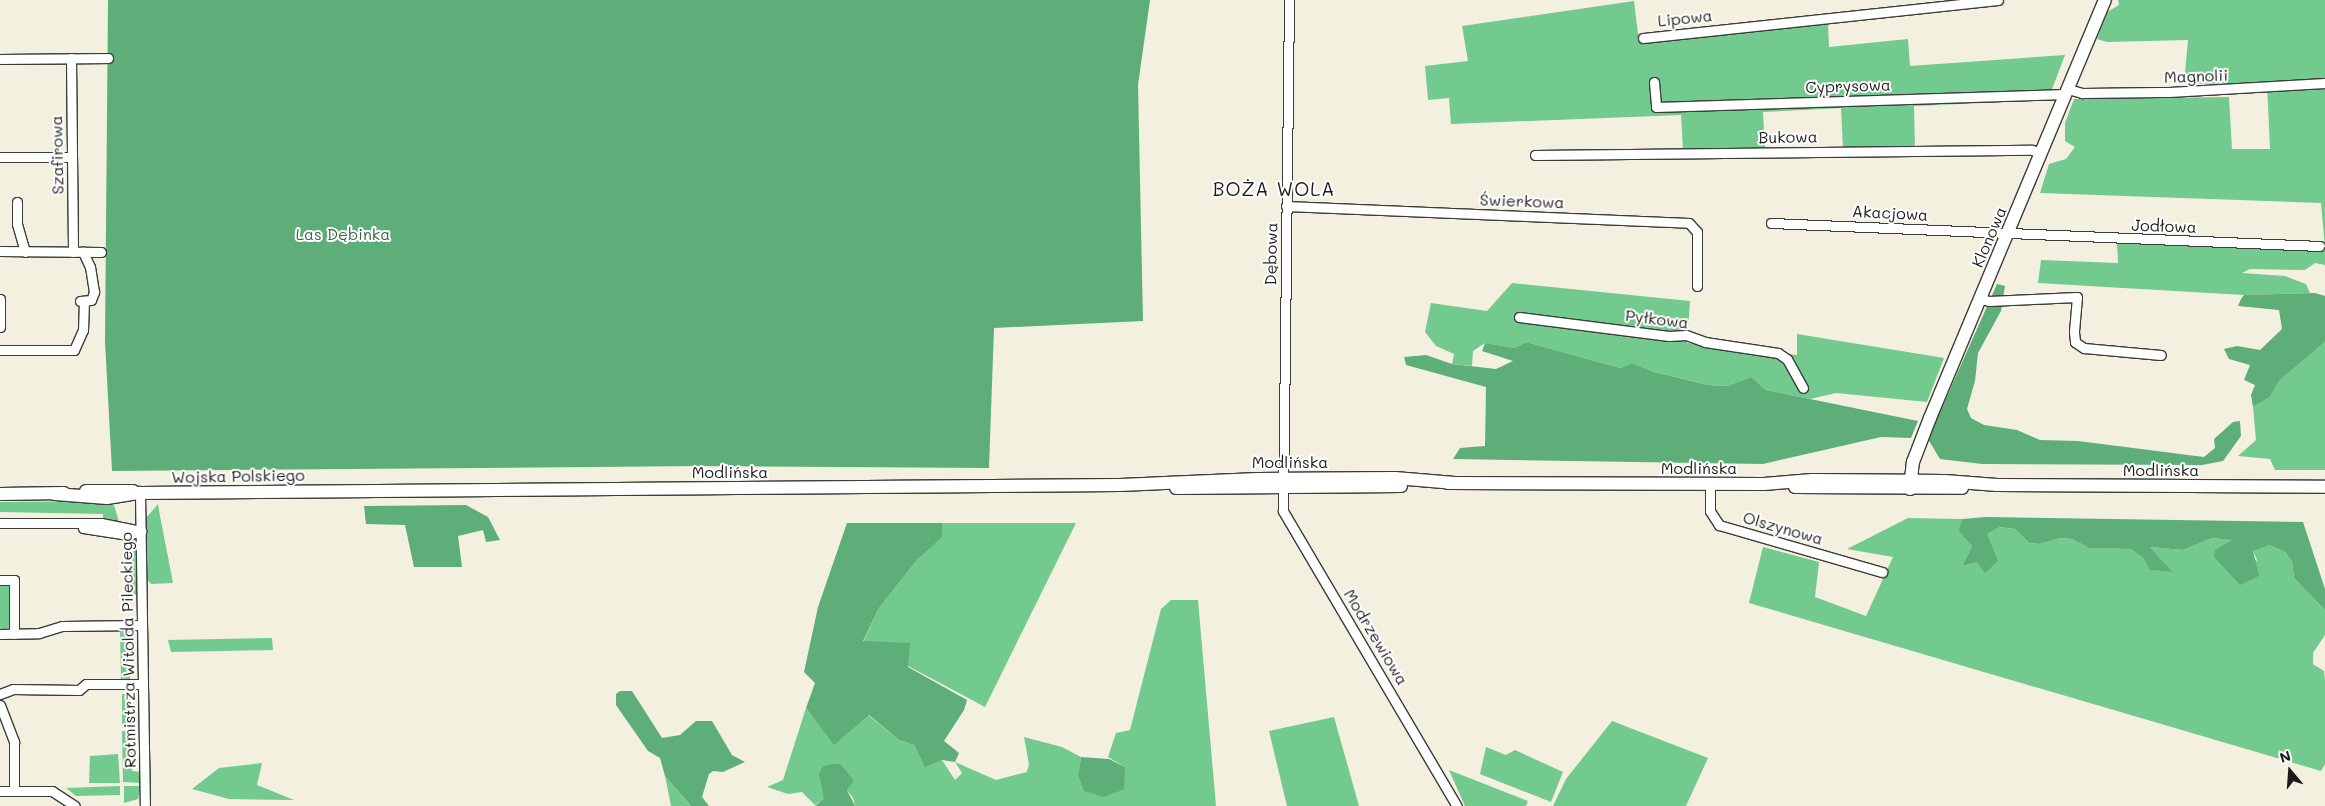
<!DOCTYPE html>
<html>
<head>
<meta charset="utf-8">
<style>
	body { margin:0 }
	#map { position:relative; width:2325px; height:806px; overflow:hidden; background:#f3f0df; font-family:Mali,sans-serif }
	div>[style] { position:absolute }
	.green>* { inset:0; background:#73ca8e }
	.forest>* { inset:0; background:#5eae79 }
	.roads { filter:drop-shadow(1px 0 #3c3c39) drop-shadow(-1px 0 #3c3c39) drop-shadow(0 1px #3c3c39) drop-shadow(0 -1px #3c3c39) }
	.street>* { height:9px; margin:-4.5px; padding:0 4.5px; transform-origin:4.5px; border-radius:4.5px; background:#fff }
	.secondary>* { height:12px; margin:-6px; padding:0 6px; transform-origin:6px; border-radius:6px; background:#fff }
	span { translate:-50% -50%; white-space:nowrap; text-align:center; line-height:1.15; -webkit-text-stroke:4px #fff; paint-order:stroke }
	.street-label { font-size:16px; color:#1c1c1c }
	.park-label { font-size:16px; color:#3f624a }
	.quarter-label { font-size:19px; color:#1c1c1c; letter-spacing:1px }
	.north { position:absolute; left:2265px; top:746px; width:50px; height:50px; -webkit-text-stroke:4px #fff; paint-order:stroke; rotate:342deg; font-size:14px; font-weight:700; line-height:20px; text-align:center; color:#1c1c1c }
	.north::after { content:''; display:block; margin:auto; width:18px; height:22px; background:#1c1c1c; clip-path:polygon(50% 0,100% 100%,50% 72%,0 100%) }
</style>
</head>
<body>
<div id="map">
	<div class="green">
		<i style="clip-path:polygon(2118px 0,2325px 0,2325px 248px,2321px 203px,2040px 193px,2049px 164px,2066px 159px,2075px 147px,2065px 141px,2065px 123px,2074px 99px,2229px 97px,2232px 149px,2270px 149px,2267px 83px,2184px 84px,2188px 40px,2107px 42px,2097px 39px,2107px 12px,2119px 5px)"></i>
		<i style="clip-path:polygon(1634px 1px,1639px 42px,1828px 22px,1829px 47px,1908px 39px,1910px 66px,2065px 55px,2048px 100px,1914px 106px,1915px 148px,1843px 149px,1841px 108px,1763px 112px,1765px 150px,1683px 150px,1681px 115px,1451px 124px,1449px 98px,1428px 100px,1425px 66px,1468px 61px,1462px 26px)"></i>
		<i style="clip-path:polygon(2117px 243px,2325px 251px,2325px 265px,2315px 263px,2305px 270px,2250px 269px,2242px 273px,2285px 276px,2306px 284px,2310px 293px,2244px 295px,2038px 283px,2041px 260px,2118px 263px)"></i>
		<i style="clip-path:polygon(1512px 283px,1690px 301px,1687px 343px,1797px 355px,1797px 334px,1944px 358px,1927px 402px,1836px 393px,1810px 399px,1766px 390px,1751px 377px,1727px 386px,1708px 385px,1654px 372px,1632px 363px,1620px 368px,1526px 342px,1515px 348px,1485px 343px,1473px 351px,1472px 366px,1452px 364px,1454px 354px,1436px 346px,1425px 332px,1431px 303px,1487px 311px)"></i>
		<i style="clip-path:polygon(2325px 342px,2325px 470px,2275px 470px,2270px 459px,2238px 456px,2256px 440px,2253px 407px,2270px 397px,2279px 381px)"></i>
		<i style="clip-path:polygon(107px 501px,107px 505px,114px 505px,119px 522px,103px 521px,103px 514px,0 512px,0 502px)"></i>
		<i style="clip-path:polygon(158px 504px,160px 516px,173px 583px,151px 584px,146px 578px,146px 518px)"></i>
		<i style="clip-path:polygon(1908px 518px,1962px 519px,1960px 531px,1972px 546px,1962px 566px,1977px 562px,1987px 534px,1998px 527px,2015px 529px,2029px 543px,2040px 544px,2060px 538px,2072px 539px,2089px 548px,2131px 549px,2144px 559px,2151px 570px,2172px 571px,2150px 547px,2183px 550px,2212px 538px,2234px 540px,2258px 562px,2253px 551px,2260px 546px,2269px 545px,2285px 552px,2292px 561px,2294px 578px,2325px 610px,2325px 635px,2313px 653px,2313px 664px,2324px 671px,2325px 681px,2325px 764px,2321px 771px,1749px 603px,1763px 547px,1819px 562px,1815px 597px,1866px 616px,1893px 557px,1847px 549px)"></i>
		<i style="clip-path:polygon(942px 523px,1076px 523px,985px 707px,863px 642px,879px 608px,917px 560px,941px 537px)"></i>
		<i style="clip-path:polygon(123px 538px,133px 539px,137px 544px,137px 595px,130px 595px,130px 547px)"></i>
		<i style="clip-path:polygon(0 582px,11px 585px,12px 628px,7px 628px,6px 632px,0 632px)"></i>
		<i style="clip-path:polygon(1171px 600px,1198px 600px,1216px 806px,855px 806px,853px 798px,847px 790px,853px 781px,841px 764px,824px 798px,815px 805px,802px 792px,788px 794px,767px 787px,783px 780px,806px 708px,834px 744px,868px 715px,899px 740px,914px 745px,925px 766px,942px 760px,955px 780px,962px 773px,955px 762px,996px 780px,1027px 772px,1029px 764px,1024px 737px,1062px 747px,1081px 757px,1078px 775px,1125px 767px,1108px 757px,1116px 733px,1130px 730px,1161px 609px)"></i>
		<i style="clip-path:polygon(120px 627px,129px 627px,130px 682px,121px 682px)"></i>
		<i style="clip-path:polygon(272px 638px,273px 650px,223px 651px,171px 652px,168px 640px)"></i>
		<i style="clip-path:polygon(122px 694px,131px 694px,131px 728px,122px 728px)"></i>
		<i style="clip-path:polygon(1334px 717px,1359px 806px,1287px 806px,1269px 731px)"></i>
		<i style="clip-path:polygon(1612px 721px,1708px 758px,1686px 806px,1553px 806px,1566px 779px)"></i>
		<i style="clip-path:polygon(122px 731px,132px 731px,132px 771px,141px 772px,141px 783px,123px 782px)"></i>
		<i style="clip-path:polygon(1486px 747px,1506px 755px,1515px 750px,1563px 772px,1551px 802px,1480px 774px)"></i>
		<i style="clip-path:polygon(118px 754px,120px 783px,89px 783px,90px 756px)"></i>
		<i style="clip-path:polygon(262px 763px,257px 785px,294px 800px,229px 799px,192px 789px,219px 768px)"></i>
		<i style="clip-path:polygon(1449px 770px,1528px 801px,1526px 806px,1465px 806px)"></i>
		<i style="clip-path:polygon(665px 776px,689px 804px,691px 806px,671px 806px)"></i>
		<i style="clip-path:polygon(120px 786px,120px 795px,76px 796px,66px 788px)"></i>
		<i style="clip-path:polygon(124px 786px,141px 786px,138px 799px,124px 803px)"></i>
	</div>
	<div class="forest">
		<i style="clip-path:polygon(108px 0,1150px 0,1138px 85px,1143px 321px,994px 328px,989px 468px,702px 466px,112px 471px,105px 342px)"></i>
		<i style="clip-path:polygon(1997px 284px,2005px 286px,2001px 311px,1978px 353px,1975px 381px,1967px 409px,1971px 418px,1984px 425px,2017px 430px,2040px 440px,2078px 441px,2204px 457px,2215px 448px,2214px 439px,2233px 422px,2240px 421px,2241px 436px,2223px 461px,2202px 465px,1982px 464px,1940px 459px,1928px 439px)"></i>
		<i style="clip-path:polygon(2315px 293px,2325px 296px,2325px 342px,2279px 381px,2270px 397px,2253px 407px,2251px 395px,2255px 385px,2244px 380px,2250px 365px,2229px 359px,2224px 349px,2237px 346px,2260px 350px,2282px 329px,2279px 310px,2238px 306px,2241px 299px,2244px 295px)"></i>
		<i style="clip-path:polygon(1526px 342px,1620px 368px,1632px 363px,1654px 372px,1708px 385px,1727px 386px,1751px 377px,1766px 390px,1918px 421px,1911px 438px,1881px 437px,1763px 464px,1453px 459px,1460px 448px,1485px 446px,1486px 387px,1406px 365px,1404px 357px,1426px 355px,1452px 364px,1496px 369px,1513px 361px,1482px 351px,1485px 343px,1515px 348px)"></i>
		<i style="clip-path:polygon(466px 505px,488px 517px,500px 540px,486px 542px,483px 530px,458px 536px,462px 567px,414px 567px,405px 525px,366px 524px,364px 506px)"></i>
		<i style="clip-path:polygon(1986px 517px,2303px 522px,2325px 589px,2325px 610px,2294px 578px,2292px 561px,2285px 552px,2269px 545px,2253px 551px,2259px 576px,2240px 585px,2214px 557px,2215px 550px,2232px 540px,2212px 538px,2183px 550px,2150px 547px,2173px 572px,2150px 570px,2144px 559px,2131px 549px,2089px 548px,2072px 539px,2060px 538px,2040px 544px,2029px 543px,2015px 529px,1999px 527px,1987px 534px,1998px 561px,1985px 573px,1977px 562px,1962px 566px,1972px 546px,1959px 531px,1962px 519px)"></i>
		<i style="clip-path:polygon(847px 523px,942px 523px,942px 537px,917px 560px,879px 608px,863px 641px,910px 643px,908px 667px,967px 700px,964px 710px,944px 741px,959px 753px,955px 762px,942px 760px,925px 767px,914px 745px,899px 740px,869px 715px,834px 745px,806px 708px,815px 683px,804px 672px,818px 607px)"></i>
		<i style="clip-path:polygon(620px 691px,632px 691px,662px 738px,680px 735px,696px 721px,712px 721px,732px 755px,745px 762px,723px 772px,713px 771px,709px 774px,702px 797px,709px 806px,691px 806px,665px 776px,660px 758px,648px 751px,616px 705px,616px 694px)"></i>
		<i style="clip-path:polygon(1081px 757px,1109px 759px,1125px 767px,1124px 789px,1104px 797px,1084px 791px,1078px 775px)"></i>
		<i style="clip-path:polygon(833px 764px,841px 764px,854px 781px,847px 790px,855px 806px,815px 806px,824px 798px,819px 774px,823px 766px)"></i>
	</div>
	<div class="roads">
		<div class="street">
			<i style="left:1289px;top:0;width:511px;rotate:90.67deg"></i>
			<i style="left:1283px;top:511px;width:342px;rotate:59.5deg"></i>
			<i style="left:1643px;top:38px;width:357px;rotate:-6.1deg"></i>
			<i style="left:71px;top:58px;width:194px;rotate:89.4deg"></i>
			<i style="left:0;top:59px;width:108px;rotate:-0.5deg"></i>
			<i style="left:1654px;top:82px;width:25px;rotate:85deg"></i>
			<i style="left:1656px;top:107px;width:410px;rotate:-1.8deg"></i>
			<i style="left:2068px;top:89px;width:15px;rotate:16deg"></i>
			<i style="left:2082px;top:93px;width:87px;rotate:-0.7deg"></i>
			<i style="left:2169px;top:92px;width:156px;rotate:-3.3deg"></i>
			<i style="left:1535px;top:155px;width:497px;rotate:-0.6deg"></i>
			<i style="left:2032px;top:150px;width:9px;rotate:18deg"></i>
			<i style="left:0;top:157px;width:72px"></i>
			<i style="left:17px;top:202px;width:22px;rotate:90deg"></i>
			<i style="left:17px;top:224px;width:29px;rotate:74deg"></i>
			<i style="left:1286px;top:206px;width:403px;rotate:2.4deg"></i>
			<i style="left:1689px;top:223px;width:12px;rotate:48deg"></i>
			<i style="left:1697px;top:232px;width:54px;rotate:90deg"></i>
			<i style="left:1771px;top:223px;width:549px;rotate:2.4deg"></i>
			<i style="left:0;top:251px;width:101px;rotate:0.6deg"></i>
			<i style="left:0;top:299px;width:28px;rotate:90deg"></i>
			<i style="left:1981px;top:299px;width:8px;rotate:14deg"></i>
			<i style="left:1989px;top:301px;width:88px;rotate:-2.6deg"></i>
			<i style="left:2077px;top:297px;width:35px;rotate:95deg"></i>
			<i style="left:2074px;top:332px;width:10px;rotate:84deg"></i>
			<i style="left:2075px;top:342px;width:11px;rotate:34deg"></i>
			<i style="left:2084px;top:348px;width:77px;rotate:5.2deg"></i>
			<i style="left:80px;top:301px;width:11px;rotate:-5deg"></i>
			<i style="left:91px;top:300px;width:9px;rotate:-69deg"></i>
			<i style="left:94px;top:292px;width:25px;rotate:-99deg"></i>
			<i style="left:90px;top:267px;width:17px;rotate:-115deg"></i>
			<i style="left:1519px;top:317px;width:151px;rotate:7.2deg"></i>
			<i style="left:1669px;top:336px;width:17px;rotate:-3deg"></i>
			<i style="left:1686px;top:335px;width:20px;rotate:20deg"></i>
			<i style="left:1705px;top:342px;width:74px;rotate:8.6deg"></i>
			<i style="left:1778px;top:353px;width:11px;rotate:34deg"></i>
			<i style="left:1787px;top:359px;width:33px;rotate:61deg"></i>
			<i style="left:0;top:350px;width:74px"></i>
			<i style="left:74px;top:350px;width:22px;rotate:-66deg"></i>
			<i style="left:83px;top:330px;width:29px;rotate:-88deg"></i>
			<i style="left:1710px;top:484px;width:27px;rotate:90deg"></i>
			<i style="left:1710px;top:511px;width:17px;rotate:57deg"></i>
			<i style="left:1719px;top:525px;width:170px;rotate:16.1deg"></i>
			<i style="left:140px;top:493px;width:313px;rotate:89.1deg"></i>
			<i style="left:0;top:523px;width:101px"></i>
			<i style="left:101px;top:523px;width:41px;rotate:11.3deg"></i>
			<i style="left:83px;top:528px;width:46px;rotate:8.8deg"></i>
			<i style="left:128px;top:535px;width:14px;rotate:-17deg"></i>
			<i style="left:0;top:580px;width:14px"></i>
			<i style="left:14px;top:580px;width:54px;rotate:90deg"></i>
			<i style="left:0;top:634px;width:39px;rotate:-1deg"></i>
			<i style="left:39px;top:633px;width:24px;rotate:-17deg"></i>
			<i style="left:62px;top:626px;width:80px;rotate:-0.7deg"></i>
			<i style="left:0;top:694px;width:14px;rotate:-21deg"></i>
			<i style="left:13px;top:689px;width:66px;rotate:0.9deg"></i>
			<i style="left:79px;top:690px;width:9px;rotate:-41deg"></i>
			<i style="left:86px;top:684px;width:57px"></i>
			<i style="left:0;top:705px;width:40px;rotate:69deg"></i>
			<i style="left:14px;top:742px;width:49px;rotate:90deg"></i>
			<i style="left:0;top:791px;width:52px"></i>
			<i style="left:52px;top:791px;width:27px;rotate:33deg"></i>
		</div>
		<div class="secondary">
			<i style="left:1448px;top:483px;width:316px;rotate:0.2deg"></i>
			<i style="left:1764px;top:484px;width:48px;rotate:-4.8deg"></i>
			<i style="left:1812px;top:480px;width:133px;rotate:0.4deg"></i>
			<i style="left:1945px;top:481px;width:52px;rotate:4.4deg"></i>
			<i style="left:1997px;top:485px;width:328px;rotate:0.3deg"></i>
			<i style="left:1795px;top:487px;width:167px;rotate:0.3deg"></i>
			<i style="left:1176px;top:488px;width:225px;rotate:-0.5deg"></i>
			<i style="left:1910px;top:489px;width:27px;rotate:-84deg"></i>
			<i style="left:1913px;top:462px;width:47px;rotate:-68.9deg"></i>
			<i style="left:1930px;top:418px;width:453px;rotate:-67.3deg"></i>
			<i style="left:86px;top:491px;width:47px"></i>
			<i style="left:0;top:494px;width:64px;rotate:-0.9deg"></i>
			<i style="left:55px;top:494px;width:52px;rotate:4.4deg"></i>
			<i style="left:107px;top:498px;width:33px;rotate:-9deg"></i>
			<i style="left:140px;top:493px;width:980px;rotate:-0.47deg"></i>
			<i style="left:1120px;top:485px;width:138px;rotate:-2.5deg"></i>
			<i style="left:1258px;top:479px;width:137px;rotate:-0.4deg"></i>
			<i style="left:1395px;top:478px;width:60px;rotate:4.8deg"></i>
		</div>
	</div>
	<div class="street-label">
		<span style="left:1685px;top:18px;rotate:-6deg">Lipowa</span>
		<span style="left:2196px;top:76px;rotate:-2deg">Magnolii</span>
		<span style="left:1848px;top:86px;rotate:-2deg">Cyprysowa</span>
		<span style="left:1788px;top:137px;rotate:-1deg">Bukowa</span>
		<span style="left:57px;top:155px;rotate:-91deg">Szafirowa</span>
		<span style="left:1522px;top:201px;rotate:2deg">Świerkowa</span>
		<span style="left:1890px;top:213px;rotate:3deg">Akacjowa</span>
		<span style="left:2164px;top:226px;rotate:2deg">Jodłowa</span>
		<span style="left:1989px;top:237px;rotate:-67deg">Klonowa</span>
		<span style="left:1271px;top:254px;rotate:-89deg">Dębowa</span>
		<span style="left:1657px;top:319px;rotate:7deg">Pyłkowa</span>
		<span style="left:1290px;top:462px">Modlińska</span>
		<span style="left:1699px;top:468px">Modlińska</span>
		<span style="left:2161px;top:470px">Modlińska</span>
		<span style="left:730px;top:472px">Modlińska</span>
		<span style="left:238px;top:476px;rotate:-1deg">Wojska Polskiego</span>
		<span style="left:1783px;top:528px;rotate:16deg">Olszynowa</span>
		<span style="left:1376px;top:637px;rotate:59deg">Modrzewiowa</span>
		<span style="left:128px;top:650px;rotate:-91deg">Rotmistrza Witolda Pileckiego</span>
	</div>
	<div class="park-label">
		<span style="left:343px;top:234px">Las Dębinka</span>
	</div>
	<div class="quarter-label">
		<span style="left:1274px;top:189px">BOŻA WOLA</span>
	</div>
	<div class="north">N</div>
</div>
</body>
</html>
